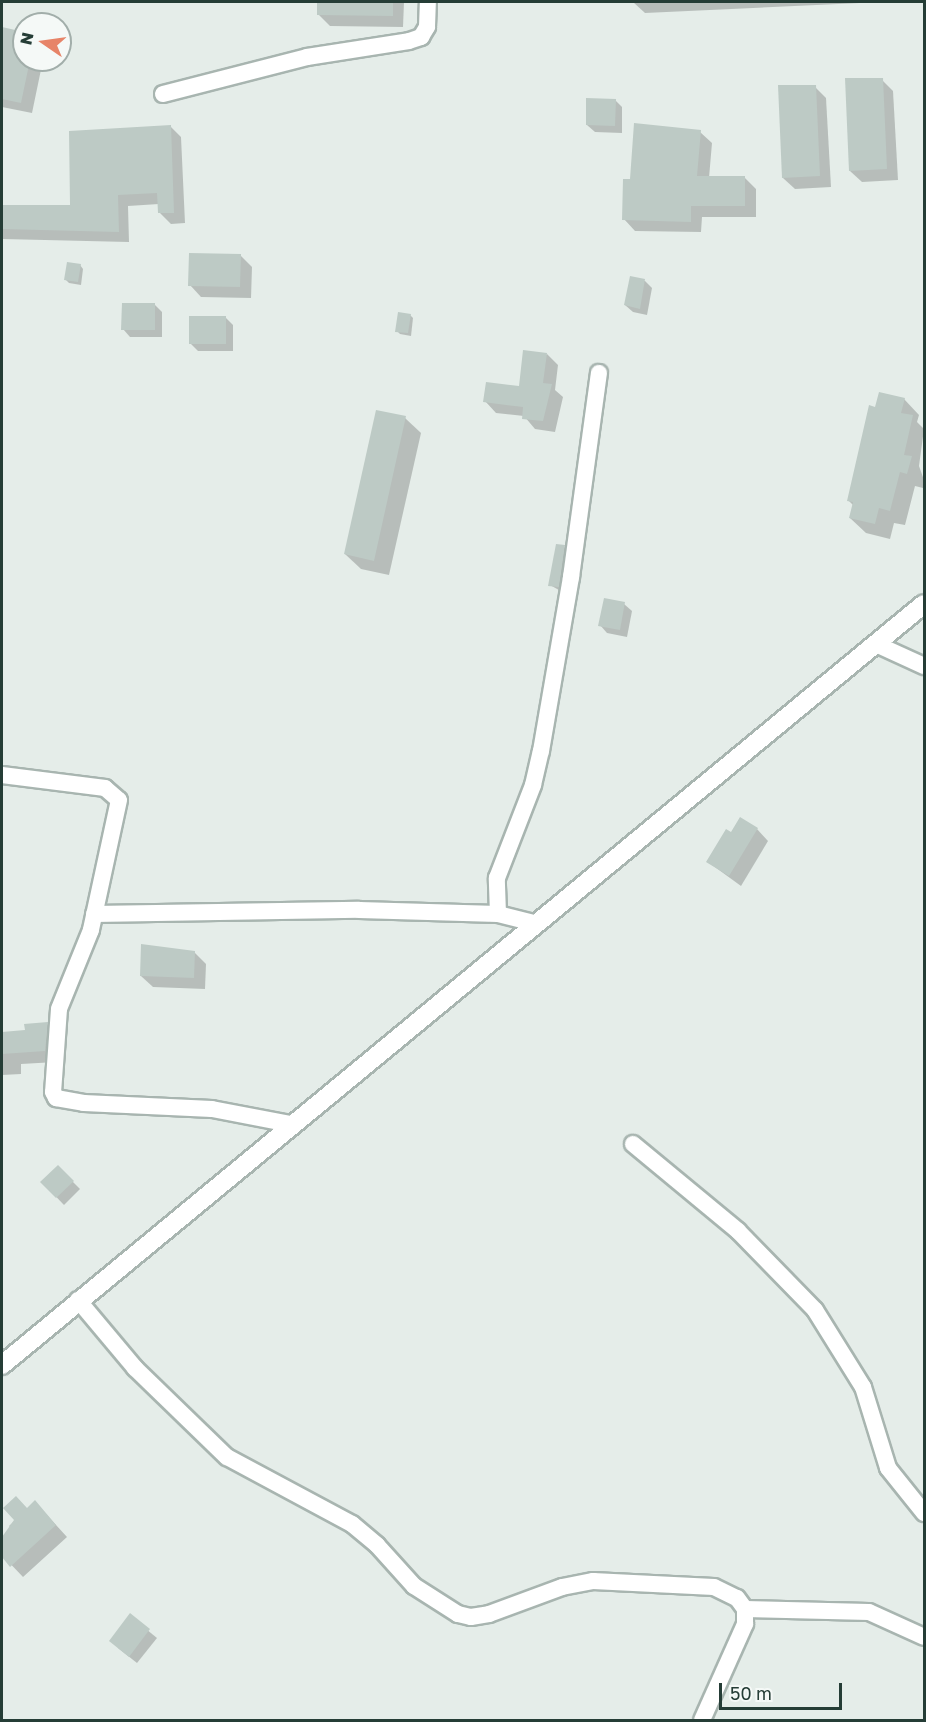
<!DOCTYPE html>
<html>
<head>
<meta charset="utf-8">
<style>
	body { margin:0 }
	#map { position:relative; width:926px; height:1722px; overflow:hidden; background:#e5ede9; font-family:"Golos Text",sans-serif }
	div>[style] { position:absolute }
	.shadow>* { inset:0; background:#0003 }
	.building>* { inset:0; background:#bdcac5 }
	.roads { filter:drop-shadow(2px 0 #a8b5b0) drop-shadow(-2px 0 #a8b5b0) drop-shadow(0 2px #a8b5b0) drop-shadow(0 -2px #a8b5b0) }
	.street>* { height:16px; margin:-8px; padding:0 8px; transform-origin:8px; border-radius:8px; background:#fff }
	.secondary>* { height:18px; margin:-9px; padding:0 9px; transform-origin:9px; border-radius:9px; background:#fff }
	span { translate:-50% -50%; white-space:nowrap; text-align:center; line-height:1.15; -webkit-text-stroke:4.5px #f5f9f7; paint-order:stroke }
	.frame { position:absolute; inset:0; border:3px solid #253d36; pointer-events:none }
	.north { position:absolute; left:12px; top:12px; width:60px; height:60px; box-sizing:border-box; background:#f5f9f7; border:2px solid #a2aeaa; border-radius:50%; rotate:283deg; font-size:16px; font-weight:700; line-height:24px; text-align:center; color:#253d36 }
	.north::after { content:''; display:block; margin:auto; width:21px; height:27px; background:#e78468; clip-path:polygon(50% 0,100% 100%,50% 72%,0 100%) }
	.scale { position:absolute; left:719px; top:1683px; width:123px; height:27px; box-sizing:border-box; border:3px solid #253d36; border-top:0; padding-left:8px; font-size:18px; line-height:21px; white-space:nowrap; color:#253d36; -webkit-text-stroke:4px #f5f9f7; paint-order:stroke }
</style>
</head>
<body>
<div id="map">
	<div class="shadow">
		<i style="clip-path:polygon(319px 2px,404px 2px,403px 27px,330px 26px,318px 14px)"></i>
		<i style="clip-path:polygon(633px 2px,882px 2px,645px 13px)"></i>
		<i style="clip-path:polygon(2px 28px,24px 33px,24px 60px,43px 60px,32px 113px,2px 107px)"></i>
		<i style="clip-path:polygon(882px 80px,893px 91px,898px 180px,862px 182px,850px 171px)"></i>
		<i style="clip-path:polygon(815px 87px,826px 98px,831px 187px,795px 189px,783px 178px)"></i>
		<i style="clip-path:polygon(615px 100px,622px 107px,622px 133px,595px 132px,587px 125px)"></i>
		<i style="clip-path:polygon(170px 126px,181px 137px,185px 223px,171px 224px,160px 213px,159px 204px,128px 206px,129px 242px,2px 239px,2px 207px,71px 207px)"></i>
		<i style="clip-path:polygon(700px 132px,712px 143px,709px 178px,744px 177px,756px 189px,756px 217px,702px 217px,701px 232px,635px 231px,624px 219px)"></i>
		<i style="clip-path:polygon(240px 255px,252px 267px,251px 298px,201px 297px,190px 285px)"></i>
		<i style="clip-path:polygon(80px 265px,83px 269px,81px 285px,69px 283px,65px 279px)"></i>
		<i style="clip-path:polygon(631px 278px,645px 281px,652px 288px,647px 315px,633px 312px,625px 305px)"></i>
		<i style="clip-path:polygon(155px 305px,162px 312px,162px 337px,130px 337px,123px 329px)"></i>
		<i style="clip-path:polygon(410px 315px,413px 318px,411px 336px,400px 334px,397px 331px)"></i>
		<i style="clip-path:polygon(225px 317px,233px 325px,233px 351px,198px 351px,190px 343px)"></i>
		<i style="clip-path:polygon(547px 354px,558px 365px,555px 390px,563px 397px,555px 432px,535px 429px,524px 416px,496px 413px,485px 401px,520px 387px)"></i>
		<i style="clip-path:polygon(904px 399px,919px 415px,917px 422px,924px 429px,919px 466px,924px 480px,923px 488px,915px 486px,905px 525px,894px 523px,890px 539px,866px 533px,850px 518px,853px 505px,848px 500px,876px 408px)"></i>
		<i style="clip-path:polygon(405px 418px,421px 433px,389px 575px,361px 569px,345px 554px)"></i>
		<i style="clip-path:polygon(564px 547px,572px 554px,566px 594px,550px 585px)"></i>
		<i style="clip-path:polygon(624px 604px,632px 611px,627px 637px,607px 633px,600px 625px)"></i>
		<i style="clip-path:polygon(757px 829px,768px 841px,741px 886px,708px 862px,732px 834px)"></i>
		<i style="clip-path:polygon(194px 952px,206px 964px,205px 989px,153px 987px,141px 976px)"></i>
		<i style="clip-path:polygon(47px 1024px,58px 1035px,56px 1062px,21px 1064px,21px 1074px,2px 1075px,2px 1033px,26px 1032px)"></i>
		<i style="clip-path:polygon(58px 1167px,80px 1189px,64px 1205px,42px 1182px)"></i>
		<i style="clip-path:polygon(28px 1509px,46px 1514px,67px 1537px,23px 1577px,2px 1555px,2px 1539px,12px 1529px,9px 1526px)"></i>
		<i style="clip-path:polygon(130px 1616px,157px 1638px,137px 1663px,118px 1648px)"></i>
	</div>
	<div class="building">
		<i style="clip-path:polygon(317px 2px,393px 2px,393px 16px,317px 15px)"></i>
		<i style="clip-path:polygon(2px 27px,24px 32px,24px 60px,30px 60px,21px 103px,2px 99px)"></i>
		<i style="clip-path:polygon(845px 78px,883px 78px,887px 169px,849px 171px)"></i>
		<i style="clip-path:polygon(778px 85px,816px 85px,820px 176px,782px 178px)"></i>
		<i style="clip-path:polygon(586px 98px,616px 99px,615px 126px,586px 125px)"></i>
		<i style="clip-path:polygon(634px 123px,701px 130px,697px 176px,745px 176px,745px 206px,691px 206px,691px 222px,622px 220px,623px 179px,630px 179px)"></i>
		<i style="clip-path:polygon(171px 125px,174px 213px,158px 213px,157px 193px,118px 195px,119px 232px,2px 229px,2px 205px,70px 205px,69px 131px)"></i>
		<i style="clip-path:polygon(189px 253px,241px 254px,240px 287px,188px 286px)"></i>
		<i style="clip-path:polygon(67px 262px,81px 264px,78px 282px,64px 280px)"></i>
		<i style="clip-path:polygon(630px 276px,645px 279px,640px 309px,624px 305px)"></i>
		<i style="clip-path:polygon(122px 303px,155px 303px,155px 330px,121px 330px)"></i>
		<i style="clip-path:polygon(398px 312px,411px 314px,408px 333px,395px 332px)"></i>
		<i style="clip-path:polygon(189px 316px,226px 316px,226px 344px,189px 344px)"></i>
		<i style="clip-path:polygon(523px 350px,547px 353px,543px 383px,552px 384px,543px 421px,522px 419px,523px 407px,483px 402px,486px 382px,519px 386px)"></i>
		<i style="clip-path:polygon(879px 392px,905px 398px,901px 413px,913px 415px,904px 455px,912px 456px,907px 474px,900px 472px,890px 511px,879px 508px,875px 524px,849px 518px,853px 502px,847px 501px,869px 405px,875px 407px)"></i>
		<i style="clip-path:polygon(376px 410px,406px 416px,374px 561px,344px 554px)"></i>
		<i style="clip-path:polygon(556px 544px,565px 545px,559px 587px,548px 586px)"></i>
		<i style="clip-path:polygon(604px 598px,625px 602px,620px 630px,598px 626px)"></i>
		<i style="clip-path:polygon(740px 817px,758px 828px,729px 876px,706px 862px,726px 829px,731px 832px)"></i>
		<i style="clip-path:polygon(141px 944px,195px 951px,194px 978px,140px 976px)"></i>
		<i style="clip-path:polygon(48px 1022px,45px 1051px,2px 1054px,2px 1032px,25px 1030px,24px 1024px)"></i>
		<i style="clip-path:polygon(58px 1165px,74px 1181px,56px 1198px,40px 1182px)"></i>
		<i style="clip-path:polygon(16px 1496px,27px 1508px,35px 1500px,56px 1525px,10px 1567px,2px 1557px,2px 1537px,14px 1520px,3px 1508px)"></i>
		<i style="clip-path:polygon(130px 1613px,150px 1629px,129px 1657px,109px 1641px)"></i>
	</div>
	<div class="roads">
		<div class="street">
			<i style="left:163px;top:94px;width:149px;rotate:-14.4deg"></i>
			<i style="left:307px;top:57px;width:103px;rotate:-8.9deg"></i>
			<i style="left:409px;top:41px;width:13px;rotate:-18deg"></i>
			<i style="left:421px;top:37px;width:12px;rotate:-59deg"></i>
			<i style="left:427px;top:27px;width:25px;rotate:-88deg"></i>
			<i style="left:876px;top:644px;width:53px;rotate:24.6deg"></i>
			<i style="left:2px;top:775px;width:104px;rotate:7.2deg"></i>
			<i style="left:105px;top:788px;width:18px;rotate:41deg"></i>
			<i style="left:119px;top:800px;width:133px;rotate:102.2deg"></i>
			<i style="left:91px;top:930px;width:85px;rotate:112.1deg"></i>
			<i style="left:59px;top:1009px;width:83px;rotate:94.1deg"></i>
			<i style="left:53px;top:1092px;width:7px;rotate:63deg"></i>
			<i style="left:56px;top:1098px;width:28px;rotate:10deg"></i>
			<i style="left:84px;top:1103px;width:128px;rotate:2.7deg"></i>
			<i style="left:212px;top:1109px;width:79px;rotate:10.9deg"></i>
			<i style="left:94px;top:914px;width:265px;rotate:-0.9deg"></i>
			<i style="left:359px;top:910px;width:139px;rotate:1.6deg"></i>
			<i style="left:498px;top:914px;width:37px;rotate:14deg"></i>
			<i style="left:498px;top:914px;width:36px;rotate:-92deg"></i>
			<i style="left:497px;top:878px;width:100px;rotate:-68.8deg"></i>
			<i style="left:533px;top:785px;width:35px;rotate:-77deg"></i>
			<i style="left:541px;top:751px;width:177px;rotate:-80.2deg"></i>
			<i style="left:571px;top:577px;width:206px;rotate:-82.2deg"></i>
			<i style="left:633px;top:1144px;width:136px;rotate:39.6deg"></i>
			<i style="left:738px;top:1231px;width:110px;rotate:45.7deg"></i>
			<i style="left:815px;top:1310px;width:91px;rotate:58.1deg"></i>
			<i style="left:863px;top:1387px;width:85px;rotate:72.8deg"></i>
			<i style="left:888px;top:1468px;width:58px;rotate:51.3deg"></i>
			<i style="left:78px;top:1300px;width:89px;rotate:50deg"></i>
			<i style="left:135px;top:1368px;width:128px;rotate:44.1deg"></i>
			<i style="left:227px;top:1457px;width:142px;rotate:28.2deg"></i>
			<i style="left:352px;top:1524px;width:33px;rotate:40deg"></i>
			<i style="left:377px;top:1545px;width:55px;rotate:47.9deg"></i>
			<i style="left:414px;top:1586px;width:52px;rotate:32.5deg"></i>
			<i style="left:458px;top:1614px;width:13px;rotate:13deg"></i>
			<i style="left:471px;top:1617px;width:18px;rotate:-9deg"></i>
			<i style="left:489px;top:1614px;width:78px;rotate:-20.3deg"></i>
			<i style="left:562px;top:1587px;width:32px;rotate:-11deg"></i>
			<i style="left:593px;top:1581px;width:121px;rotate:2.8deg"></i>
			<i style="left:714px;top:1587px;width:25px;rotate:26deg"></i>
			<i style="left:737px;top:1598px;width:14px;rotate:54deg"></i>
			<i style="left:745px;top:1609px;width:15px;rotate:90deg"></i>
			<i style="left:745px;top:1624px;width:105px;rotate:114.1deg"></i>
			<i style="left:745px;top:1609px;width:124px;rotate:1.4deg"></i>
			<i style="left:869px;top:1612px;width:60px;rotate:24.4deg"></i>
		</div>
		<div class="secondary">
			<i style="left:2px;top:1365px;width:1195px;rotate:-39.54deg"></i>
		</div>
	</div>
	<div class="frame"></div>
	<div class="north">N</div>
	<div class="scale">50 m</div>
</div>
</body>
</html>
